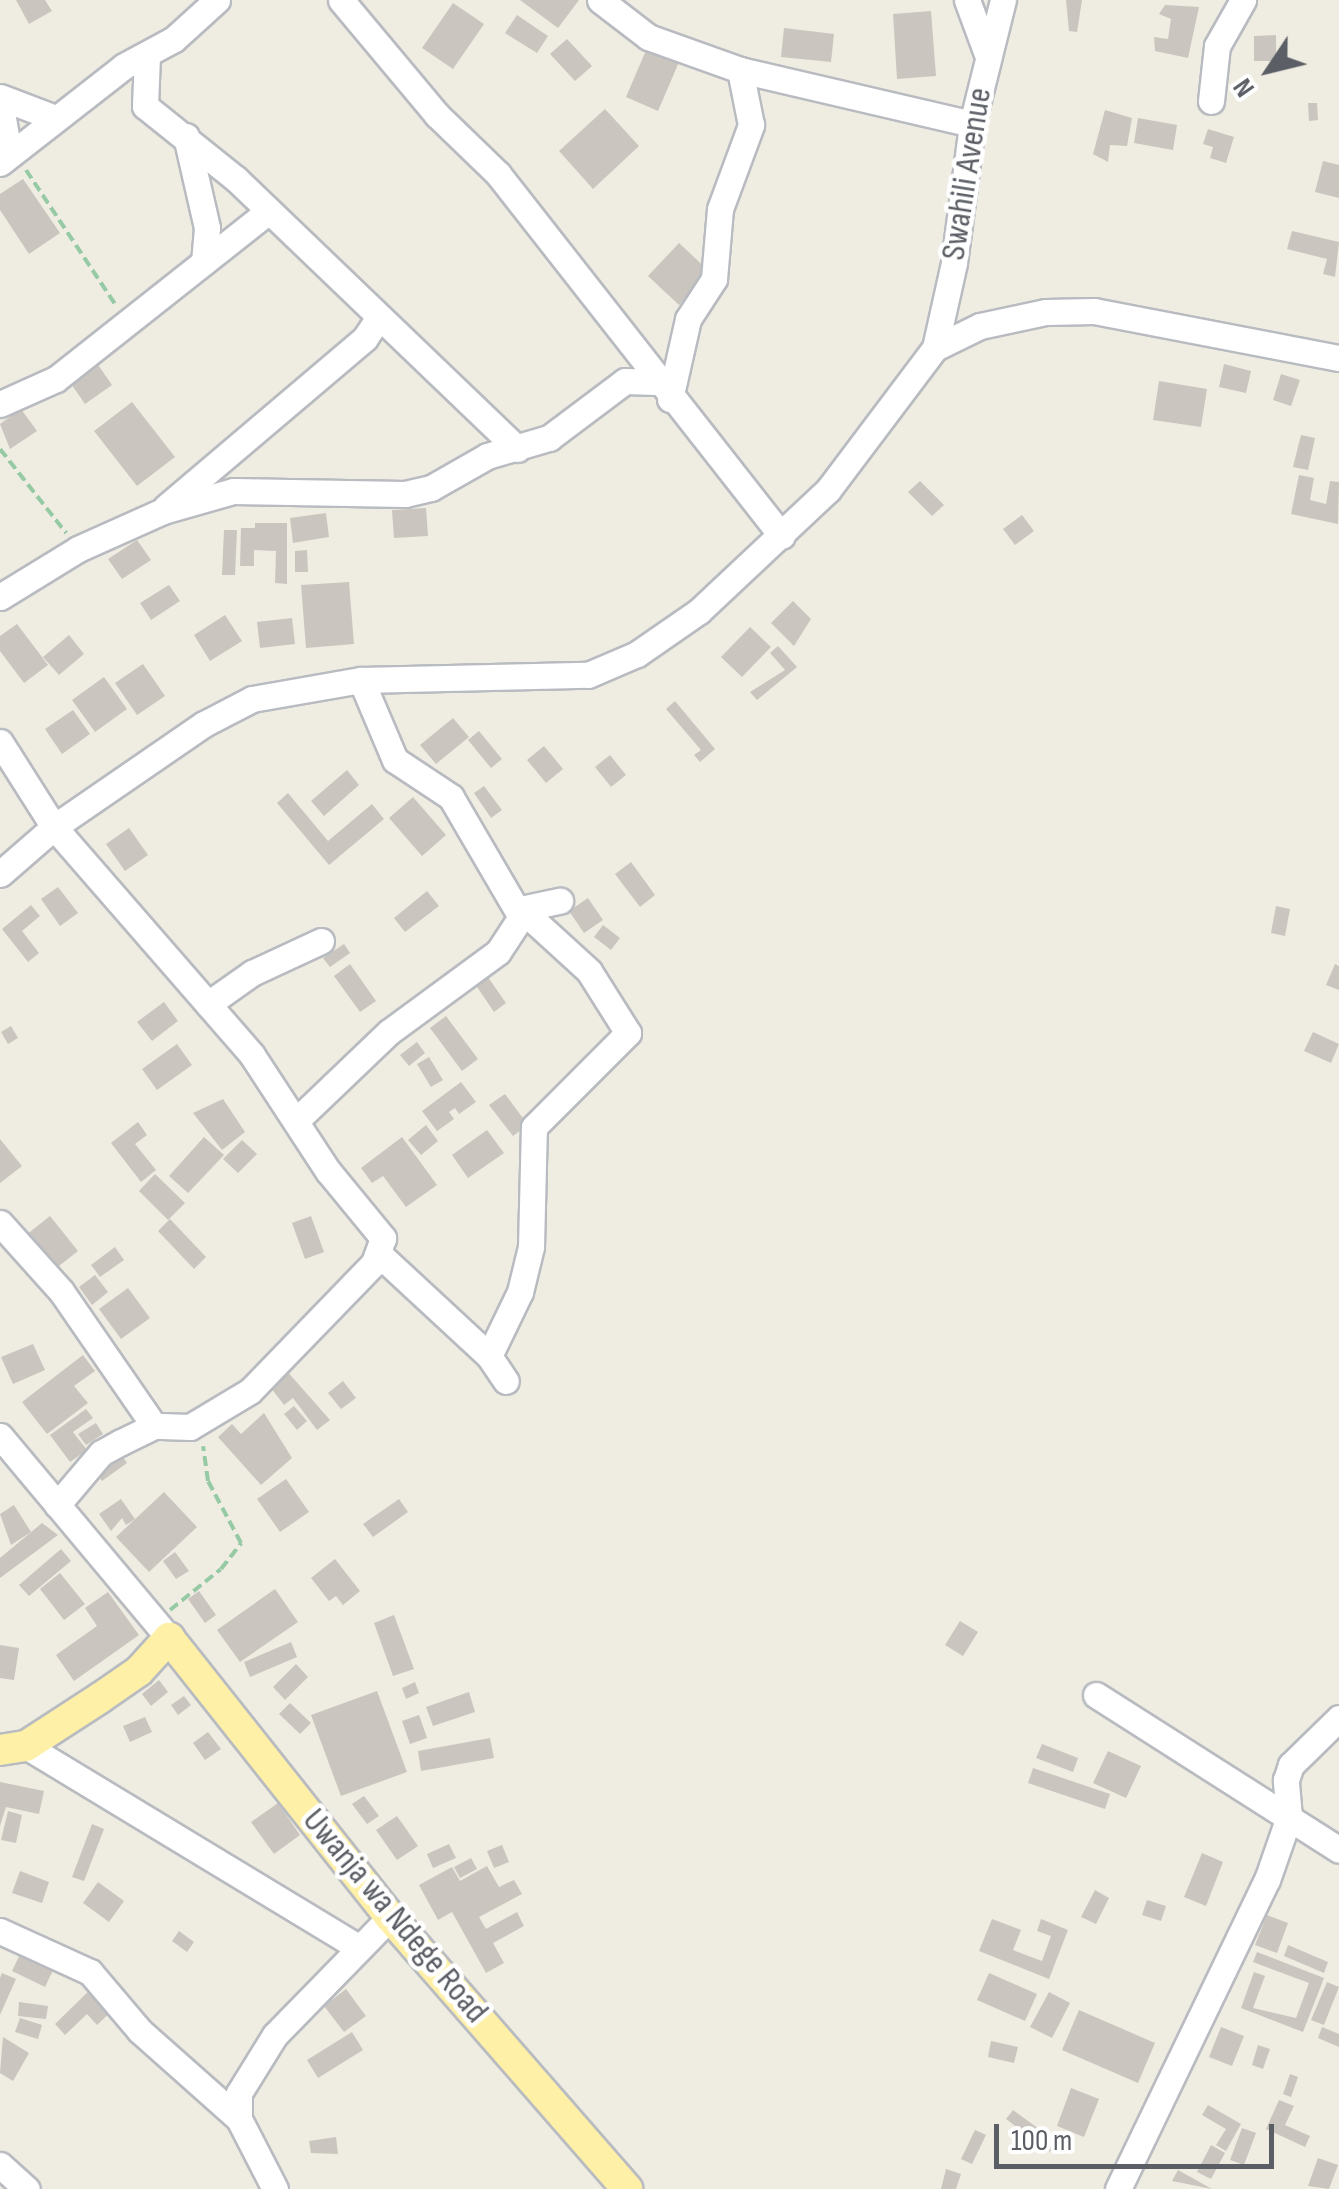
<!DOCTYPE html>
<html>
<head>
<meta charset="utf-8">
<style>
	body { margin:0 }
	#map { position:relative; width:1339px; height:2189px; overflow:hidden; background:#efece2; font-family:"Sofia Sans Condensed",sans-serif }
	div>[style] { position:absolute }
	.building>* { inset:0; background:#cac6bf }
	.path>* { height:4px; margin-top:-2px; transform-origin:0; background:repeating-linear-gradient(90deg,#95caa4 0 10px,transparent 0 15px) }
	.roads { filter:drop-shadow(2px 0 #b8bbc0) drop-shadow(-2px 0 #b8bbc0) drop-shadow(0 2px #b8bbc0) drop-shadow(0 -2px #b8bbc0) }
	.minor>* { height:25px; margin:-12.5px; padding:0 12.5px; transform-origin:12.5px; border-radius:12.5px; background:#fff }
	.major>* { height:30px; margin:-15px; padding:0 15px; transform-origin:15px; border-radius:15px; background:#fff0a7 }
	span { translate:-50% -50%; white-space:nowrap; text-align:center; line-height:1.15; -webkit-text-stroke:9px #fff; paint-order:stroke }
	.street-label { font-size:35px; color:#5b5f65 }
	.north { position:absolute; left:1219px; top:20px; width:100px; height:100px; -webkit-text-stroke:8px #fff; paint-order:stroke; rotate:235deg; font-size:28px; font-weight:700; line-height:40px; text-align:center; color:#5b5f65 }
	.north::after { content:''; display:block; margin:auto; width:35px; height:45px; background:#5b5f65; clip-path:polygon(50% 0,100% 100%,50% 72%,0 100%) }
	.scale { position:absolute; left:994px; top:2124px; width:280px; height:45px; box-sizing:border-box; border:5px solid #5b5f65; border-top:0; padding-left:12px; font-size:30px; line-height:35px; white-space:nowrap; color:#5b5f65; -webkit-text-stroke:8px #fff; paint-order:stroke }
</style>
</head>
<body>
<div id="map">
	<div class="building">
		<i style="clip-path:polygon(16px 0,45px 0,52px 11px,29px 24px)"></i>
		<i style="clip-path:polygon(520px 0,579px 0,558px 28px)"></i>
		<i style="clip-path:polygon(1066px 0,1082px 0,1077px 32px,1069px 31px)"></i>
		<i style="clip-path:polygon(453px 3px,484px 24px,453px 69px,422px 48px)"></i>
		<i style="clip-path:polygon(1165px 5px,1199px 7px,1188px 58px,1155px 51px,1154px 37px,1168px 39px,1171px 19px,1159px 14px)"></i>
		<i style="clip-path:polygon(931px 11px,936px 76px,897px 79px,893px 14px)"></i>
		<i style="clip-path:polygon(517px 15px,548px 36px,537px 53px,505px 33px)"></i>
		<i style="clip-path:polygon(784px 28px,834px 34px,831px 62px,781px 57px)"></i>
		<i style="clip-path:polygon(1276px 35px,1276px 61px,1254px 61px,1254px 36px)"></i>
		<i style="clip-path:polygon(567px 39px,592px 66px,575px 81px,550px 54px)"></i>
		<i style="clip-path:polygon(647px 48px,679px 62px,658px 111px,626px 97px)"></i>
		<i style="clip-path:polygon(1308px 103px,1317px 103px,1318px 120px,1309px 121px)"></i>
		<i style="clip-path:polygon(605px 109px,639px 146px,593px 189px,559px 151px)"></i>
		<i style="clip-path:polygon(1105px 110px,1132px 118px,1127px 146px,1110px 145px,1108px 162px,1093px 154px)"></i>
		<i style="clip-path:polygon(1138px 118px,1177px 125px,1173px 150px,1134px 143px)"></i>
		<i style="clip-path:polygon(1208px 129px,1234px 137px,1226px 163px,1210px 158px,1213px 147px,1203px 144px)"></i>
		<i style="clip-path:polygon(1323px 161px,1339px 165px,1339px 198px,1315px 192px)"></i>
		<i style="clip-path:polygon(23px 179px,60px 233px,29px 254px,0 210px,0 194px)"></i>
		<i style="clip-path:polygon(1292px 231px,1339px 242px,1335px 277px,1323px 274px,1327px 259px,1287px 249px)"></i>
		<i style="clip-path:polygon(679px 243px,710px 272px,679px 305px,648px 276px)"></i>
		<i style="clip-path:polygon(94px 359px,112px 385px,85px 404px,67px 378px)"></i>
		<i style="clip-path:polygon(1224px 364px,1251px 371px,1246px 393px,1219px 387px)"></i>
		<i style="clip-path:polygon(1281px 374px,1300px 380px,1291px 406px,1273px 400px)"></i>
		<i style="clip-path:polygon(1159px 381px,1207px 389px,1201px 427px,1153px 420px)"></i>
		<i style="clip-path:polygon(132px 402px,175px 457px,137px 486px,94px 431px)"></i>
		<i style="clip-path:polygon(21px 409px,37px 431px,10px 449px,0 424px)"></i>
		<i style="clip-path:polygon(1301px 435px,1315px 438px,1308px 470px,1293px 467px)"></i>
		<i style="clip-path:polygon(1299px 475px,1314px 478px,1310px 500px,1326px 504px,1330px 481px,1339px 482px,1338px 524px,1291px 514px)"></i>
		<i style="clip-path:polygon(920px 481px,944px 505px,932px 516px,908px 492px)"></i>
		<i style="clip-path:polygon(426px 508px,428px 536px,394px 538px,392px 510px)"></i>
		<i style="clip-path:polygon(326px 513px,329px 537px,293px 543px,290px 518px)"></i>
		<i style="clip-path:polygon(1022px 515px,1034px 531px,1015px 545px,1003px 529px)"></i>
		<i style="clip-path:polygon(255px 523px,287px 523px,287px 584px,275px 583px,276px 551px,254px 550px,254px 566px,240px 566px,241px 528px,255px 528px)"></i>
		<i style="clip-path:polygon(224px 530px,237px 530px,235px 575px,222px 575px)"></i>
		<i style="clip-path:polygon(137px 540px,151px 560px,122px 579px,108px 559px)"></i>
		<i style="clip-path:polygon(307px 550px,308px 572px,295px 572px,295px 551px)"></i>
		<i style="clip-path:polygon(349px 582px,354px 644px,306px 648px,301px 585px)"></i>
		<i style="clip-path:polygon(169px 585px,180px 601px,151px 620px,140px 603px)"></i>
		<i style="clip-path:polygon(793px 601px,811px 619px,794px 646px,771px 623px)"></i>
		<i style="clip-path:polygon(225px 615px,242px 641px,210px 661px,194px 635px)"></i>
		<i style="clip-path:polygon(292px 618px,295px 644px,260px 648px,257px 622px)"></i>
		<i style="clip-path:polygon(17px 624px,48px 665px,24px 683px,0 651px,0 636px)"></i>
		<i style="clip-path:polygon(750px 627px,771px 647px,742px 677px,721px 657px)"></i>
		<i style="clip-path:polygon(69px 635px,84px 654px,59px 675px,43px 657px)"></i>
		<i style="clip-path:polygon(778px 646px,797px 667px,757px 700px,750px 692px,785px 670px,770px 653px)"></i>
		<i style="clip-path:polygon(143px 664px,165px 696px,137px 715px,115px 683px)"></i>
		<i style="clip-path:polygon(104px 677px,127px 709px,95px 732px,72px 700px)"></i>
		<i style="clip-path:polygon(675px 701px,715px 749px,700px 762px,694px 755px,701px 750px,666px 709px)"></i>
		<i style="clip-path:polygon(73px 710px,90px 734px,62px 754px,45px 729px)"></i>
		<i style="clip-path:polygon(453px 718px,469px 737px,436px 764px,420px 745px)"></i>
		<i style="clip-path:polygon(479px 731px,502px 759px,491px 768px,468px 740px)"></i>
		<i style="clip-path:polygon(544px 746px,563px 769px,546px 783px,527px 760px)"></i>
		<i style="clip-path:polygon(610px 755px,626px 775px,611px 787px,595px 767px)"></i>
		<i style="clip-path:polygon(347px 770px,359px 785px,324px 816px,311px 801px)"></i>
		<i style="clip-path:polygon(484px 786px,502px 810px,491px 818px,474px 793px)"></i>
		<i style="clip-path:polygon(288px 793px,328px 841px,372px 804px,384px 819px,329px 865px,277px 803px)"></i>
		<i style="clip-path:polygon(413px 797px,446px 835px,422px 856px,389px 818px)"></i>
		<i style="clip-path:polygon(129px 828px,148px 855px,125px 871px,106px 844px)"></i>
		<i style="clip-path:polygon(631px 862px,655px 895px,640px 907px,615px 874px)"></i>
		<i style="clip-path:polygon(58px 887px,78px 913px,60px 926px,41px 899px)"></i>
		<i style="clip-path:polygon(427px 891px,439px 906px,405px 932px,394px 918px)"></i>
		<i style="clip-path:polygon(588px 898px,603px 920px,584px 933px,569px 911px)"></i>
		<i style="clip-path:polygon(31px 905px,40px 916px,22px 931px,39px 953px,28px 962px,2px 929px)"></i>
		<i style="clip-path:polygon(1276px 906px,1290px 909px,1285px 936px,1271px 933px)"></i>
		<i style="clip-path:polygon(603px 925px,620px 938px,611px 950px,594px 937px)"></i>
		<i style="clip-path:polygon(344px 944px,350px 953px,330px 967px,323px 958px)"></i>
		<i style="clip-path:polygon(350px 964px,376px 1001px,360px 1012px,334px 976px)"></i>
		<i style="clip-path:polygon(1335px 964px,1339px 966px,1339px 990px,1326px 985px)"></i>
		<i style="clip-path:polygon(485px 973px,506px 1003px,494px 1012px,473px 981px)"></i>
		<i style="clip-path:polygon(164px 1002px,178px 1021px,152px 1041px,137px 1022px)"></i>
		<i style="clip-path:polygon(446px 1016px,478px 1059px,462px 1071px,430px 1028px)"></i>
		<i style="clip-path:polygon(11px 1026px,18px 1038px,8px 1044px,1px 1032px)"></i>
		<i style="clip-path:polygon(1313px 1032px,1339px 1044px,1331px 1063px,1304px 1051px)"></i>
		<i style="clip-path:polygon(417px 1042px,425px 1053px,409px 1066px,400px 1055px)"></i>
		<i style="clip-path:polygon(177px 1044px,192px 1065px,157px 1090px,142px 1069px)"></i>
		<i style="clip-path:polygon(429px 1057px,443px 1080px,431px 1087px,417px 1064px)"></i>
		<i style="clip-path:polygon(461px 1082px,476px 1102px,459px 1114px,455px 1108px,449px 1112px,454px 1119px,437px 1131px,422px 1111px)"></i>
		<i style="clip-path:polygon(505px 1094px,528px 1125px,513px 1136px,489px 1105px)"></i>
		<i style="clip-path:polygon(223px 1099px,245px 1132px,222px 1150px,193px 1113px)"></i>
		<i style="clip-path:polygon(138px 1122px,147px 1135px,135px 1144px,156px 1170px,141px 1182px,111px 1143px)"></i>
		<i style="clip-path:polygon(426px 1125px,438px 1141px,421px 1155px,408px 1140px)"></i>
		<i style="clip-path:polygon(487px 1130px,504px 1153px,468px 1178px,452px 1155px)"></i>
		<i style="clip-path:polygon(204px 1137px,224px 1155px,188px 1193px,169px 1176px)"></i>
		<i style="clip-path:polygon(402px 1137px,437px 1185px,406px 1207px,383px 1176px,372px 1183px,361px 1168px)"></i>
		<i style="clip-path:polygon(0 1139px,22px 1166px,0 1183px)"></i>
		<i style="clip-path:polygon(242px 1140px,257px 1154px,238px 1173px,223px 1159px)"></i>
		<i style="clip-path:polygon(155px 1174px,185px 1203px,168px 1220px,139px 1191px)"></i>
		<i style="clip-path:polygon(50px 1216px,78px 1251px,54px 1270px,26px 1235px)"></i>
		<i style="clip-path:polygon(311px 1216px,324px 1252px,305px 1259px,292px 1223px)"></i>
		<i style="clip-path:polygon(170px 1219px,206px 1257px,194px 1269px,158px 1231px)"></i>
		<i style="clip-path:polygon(115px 1247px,124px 1260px,100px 1277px,91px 1265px)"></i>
		<i style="clip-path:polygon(95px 1275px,108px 1292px,92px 1305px,79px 1287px)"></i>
		<i style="clip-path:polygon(128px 1288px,150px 1318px,121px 1339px,99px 1309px)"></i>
		<i style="clip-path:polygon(33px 1344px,45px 1370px,13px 1384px,1px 1357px)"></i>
		<i style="clip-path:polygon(83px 1355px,95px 1371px,74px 1386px,88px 1403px,47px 1434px,22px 1402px)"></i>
		<i style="clip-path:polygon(286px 1370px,330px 1420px,317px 1430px,293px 1398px,284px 1405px,268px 1384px)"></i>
		<i style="clip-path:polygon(343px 1381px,356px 1398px,341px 1409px,328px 1393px)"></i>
		<i style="clip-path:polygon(294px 1406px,307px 1421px,297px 1430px,284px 1414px)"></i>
		<i style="clip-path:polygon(86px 1409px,93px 1418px,73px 1432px,87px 1450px,70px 1462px,50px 1435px)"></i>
		<i style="clip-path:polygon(264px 1413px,292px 1458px,261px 1485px,218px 1437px,232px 1424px,241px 1434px)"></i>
		<i style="clip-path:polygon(96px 1423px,103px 1434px,86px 1445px,78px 1434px)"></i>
		<i style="clip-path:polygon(117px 1448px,127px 1463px,102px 1481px,92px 1466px)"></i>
		<i style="clip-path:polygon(286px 1479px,309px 1512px,280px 1532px,257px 1499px)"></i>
		<i style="clip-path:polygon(164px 1492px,197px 1527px,149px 1572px,116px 1537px)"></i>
		<i style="clip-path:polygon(121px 1499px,135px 1519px,126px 1525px,122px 1518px,111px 1531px,99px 1514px)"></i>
		<i style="clip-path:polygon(399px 1499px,408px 1512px,373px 1537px,363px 1524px)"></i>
		<i style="clip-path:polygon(14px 1505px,31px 1532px,11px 1545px,0 1514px)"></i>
		<i style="clip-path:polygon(42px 1523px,58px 1535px,0 1578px,0 1558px)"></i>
		<i style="clip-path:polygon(61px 1549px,71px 1561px,29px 1596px,19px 1585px)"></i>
		<i style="clip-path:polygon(175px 1552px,189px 1571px,176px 1579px,163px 1561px)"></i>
		<i style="clip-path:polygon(335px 1559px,360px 1591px,343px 1605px,336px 1596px,329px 1601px,311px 1578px)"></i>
		<i style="clip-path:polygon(60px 1573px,85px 1604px,64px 1620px,40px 1589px)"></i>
		<i style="clip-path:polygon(275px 1589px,298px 1622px,240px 1662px,217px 1630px)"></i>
		<i style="clip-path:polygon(199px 1591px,216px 1615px,205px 1623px,188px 1599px)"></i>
		<i style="clip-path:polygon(108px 1592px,139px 1635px,74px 1681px,56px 1655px,97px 1626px,85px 1608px)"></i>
		<i style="clip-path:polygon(394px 1615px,414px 1669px,393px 1676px,374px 1623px)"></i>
		<i style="clip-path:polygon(960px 1621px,978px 1632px,963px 1656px,945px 1645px)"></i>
		<i style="clip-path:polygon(291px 1642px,297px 1657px,250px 1677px,244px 1662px)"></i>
		<i style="clip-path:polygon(0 1645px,19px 1648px,14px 1680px,0 1678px)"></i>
		<i style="clip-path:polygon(296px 1664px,308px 1677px,285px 1700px,273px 1687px)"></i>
		<i style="clip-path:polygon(159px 1680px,168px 1692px,151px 1706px,142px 1694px)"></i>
		<i style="clip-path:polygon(415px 1682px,419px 1693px,406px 1699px,402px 1688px)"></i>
		<i style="clip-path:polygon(377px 1691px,407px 1772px,341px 1796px,311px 1715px)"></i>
		<i style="clip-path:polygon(469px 1692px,475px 1712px,433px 1726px,426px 1707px)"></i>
		<i style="clip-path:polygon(184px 1696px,191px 1705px,178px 1715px,171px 1705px)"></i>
		<i style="clip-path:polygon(290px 1703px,311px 1723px,300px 1734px,279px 1714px)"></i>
		<i style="clip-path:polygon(419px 1715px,427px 1738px,410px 1744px,402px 1721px)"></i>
		<i style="clip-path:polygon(145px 1717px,152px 1732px,130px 1742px,123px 1726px)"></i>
		<i style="clip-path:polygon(208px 1732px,221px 1749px,205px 1760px,193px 1743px)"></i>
		<i style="clip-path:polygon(490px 1738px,494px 1758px,421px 1771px,418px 1751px)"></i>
		<i style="clip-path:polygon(1042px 1744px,1078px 1758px,1073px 1772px,1036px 1758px)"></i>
		<i style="clip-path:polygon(1108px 1751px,1141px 1766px,1126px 1798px,1093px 1783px)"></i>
		<i style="clip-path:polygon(1033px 1768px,1110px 1794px,1105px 1809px,1028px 1783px)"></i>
		<i style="clip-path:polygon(0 1782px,44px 1791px,39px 1814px,6px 1807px,0 1826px)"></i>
		<i style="clip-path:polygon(364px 1796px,379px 1816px,367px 1824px,352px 1804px)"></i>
		<i style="clip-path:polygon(278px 1803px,300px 1835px,274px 1854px,251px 1822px)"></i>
		<i style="clip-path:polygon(8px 1811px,22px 1815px,16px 1843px,1px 1840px)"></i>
		<i style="clip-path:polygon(397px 1816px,418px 1846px,397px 1860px,376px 1830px)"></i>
		<i style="clip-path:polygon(92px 1824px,104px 1829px,84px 1881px,72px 1877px)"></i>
		<i style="clip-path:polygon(449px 1844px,456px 1858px,433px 1868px,427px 1854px)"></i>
		<i style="clip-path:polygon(502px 1845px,509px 1862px,494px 1868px,487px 1851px)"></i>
		<i style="clip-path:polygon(1202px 1853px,1223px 1862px,1206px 1906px,1184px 1897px)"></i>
		<i style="clip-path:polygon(471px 1858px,477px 1869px,460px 1878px,454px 1867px)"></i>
		<i style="clip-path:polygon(487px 1866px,499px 1887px,514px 1880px,522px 1894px,479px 1917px,486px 1929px,517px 1912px,524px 1926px,493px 1943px,504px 1963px,486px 1973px,452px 1912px,438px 1920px,419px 1885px,452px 1867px,460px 1881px)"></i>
		<i style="clip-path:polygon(20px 1871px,49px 1882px,42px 1903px,12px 1893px)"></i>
		<i style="clip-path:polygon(98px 1882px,124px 1901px,109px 1922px,83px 1903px)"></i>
		<i style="clip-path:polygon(1095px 1890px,1109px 1898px,1096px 1924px,1081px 1917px)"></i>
		<i style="clip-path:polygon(1147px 1900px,1166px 1906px,1161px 1921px,1142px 1915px)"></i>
		<i style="clip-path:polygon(1267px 1915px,1288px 1923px,1277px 1953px,1255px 1945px)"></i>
		<i style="clip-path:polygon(992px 1919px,1021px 1930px,1013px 1950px,1042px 1961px,1051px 1936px,1037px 1931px,1041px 1919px,1068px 1930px,1049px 1979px,979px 1951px)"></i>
		<i style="clip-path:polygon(179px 1931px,194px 1942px,187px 1952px,172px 1941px)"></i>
		<i style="clip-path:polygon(1288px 1945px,1328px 1962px,1324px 1973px,1284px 1956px)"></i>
		<i style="clip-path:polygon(23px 1948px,56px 1964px,45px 1987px,12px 1971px)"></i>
		<i style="clip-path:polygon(1257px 1952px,1324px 1978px,1303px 2032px,1241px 2008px,1254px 1972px,1265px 1976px,1253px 2008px,1296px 2018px,1309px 1983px,1253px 1962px)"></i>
		<i style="clip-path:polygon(2px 1973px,16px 1979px,0 2015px,0 1978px)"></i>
		<i style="clip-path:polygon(989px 1973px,1037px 1994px,1025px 2021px,977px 2000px)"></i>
		<i style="clip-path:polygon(1327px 1982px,1339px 1987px,1324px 2025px,1311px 2020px)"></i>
		<i style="clip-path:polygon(97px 1983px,118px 2005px,97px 2025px,87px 2014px,65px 2035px,55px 2024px)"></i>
		<i style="clip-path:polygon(346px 1989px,366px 2016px,344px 2032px,324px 2006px)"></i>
		<i style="clip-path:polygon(1049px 1992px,1070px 2003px,1052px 2038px,1030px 2027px)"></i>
		<i style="clip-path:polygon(19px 2002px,48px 2006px,46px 2019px,18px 2016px)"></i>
		<i style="clip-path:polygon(1079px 2010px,1155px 2043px,1138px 2083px,1062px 2050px)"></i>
		<i style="clip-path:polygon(20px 2018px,42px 2025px,38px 2039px,15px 2032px)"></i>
		<i style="clip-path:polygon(1221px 2027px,1244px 2036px,1232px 2066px,1209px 2057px)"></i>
		<i style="clip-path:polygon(1322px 2027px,1339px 2034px,1339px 2047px,1318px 2038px)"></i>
		<i style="clip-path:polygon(352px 2032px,363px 2050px,318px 2078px,307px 2060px)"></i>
		<i style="clip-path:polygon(3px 2037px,29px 2053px,13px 2081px,0 2073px)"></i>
		<i style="clip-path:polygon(991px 2041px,1018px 2047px,1014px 2063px,988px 2057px)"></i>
		<i style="clip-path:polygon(1258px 2045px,1270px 2049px,1263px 2069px,1252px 2065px)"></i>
		<i style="clip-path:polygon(1290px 2074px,1298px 2077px,1291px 2097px,1283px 2094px)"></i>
		<i style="clip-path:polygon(1071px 2088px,1099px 2099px,1084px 2137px,1057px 2126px)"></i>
		<i style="clip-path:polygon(1279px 2100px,1294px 2106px,1285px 2125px,1310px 2136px,1305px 2147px,1266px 2129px)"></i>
		<i style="clip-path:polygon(1208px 2105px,1241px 2124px,1226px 2151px,1216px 2145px,1226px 2129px,1202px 2115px)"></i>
		<i style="clip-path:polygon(1013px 2110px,1057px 2142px,1050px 2152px,1006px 2119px)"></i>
		<i style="clip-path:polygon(1242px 2128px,1256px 2133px,1244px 2165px,1230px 2160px)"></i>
		<i style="clip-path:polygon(975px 2130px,986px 2135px,972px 2164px,961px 2159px)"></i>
		<i style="clip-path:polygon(336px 2137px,338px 2154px,311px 2153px,309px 2141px)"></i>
		<i style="clip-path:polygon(1211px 2145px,1225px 2153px,1211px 2179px,1197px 2172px)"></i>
		<i style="clip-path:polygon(1318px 2158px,1338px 2165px,1329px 2189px,1308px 2186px)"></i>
		<i style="clip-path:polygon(946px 2169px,961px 2174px,956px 2189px,941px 2189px)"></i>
		<i style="clip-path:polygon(1178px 2170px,1212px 2189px,1172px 2181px)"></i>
	</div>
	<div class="path">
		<i style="left:26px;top:170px;width:161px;rotate:56.4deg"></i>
		<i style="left:0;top:449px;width:107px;rotate:51.8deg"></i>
		<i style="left:170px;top:1610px;width:65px;rotate:-38.8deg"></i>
		<i style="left:221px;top:1569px;width:33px;rotate:-52deg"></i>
		<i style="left:241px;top:1543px;width:70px;rotate:-118deg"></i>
		<i style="left:208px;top:1481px;width:35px;rotate:-98deg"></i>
	</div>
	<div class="roads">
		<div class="minor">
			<i style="left:341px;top:0;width:150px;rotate:50.1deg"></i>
			<i style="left:437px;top:115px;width:85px;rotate:44deg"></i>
			<i style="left:498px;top:174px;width:460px;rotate:51.9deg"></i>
			<i style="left:600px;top:0;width:61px;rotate:37.6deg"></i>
			<i style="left:648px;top:37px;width:98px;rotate:19.7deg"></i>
			<i style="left:740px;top:70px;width:238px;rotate:13.1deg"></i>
			<i style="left:967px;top:0;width:58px;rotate:69.7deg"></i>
			<i style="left:147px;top:56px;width:50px;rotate:92.3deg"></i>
			<i style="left:145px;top:106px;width:117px;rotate:38.7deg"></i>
			<i style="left:236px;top:179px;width:390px;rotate:43.8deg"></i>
			<i style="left:0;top:97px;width:59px;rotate:20.9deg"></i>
			<i style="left:0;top:101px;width:47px;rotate:80.1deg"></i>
			<i style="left:8px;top:147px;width:16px;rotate:120deg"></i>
			<i style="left:1211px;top:101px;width:55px;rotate:-83.8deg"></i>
			<i style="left:1217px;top:46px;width:53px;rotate:-60.5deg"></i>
			<i style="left:186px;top:136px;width:94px;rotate:77.1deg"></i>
			<i style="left:207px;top:228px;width:34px;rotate:95deg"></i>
			<i style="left:0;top:163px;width:157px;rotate:-38deg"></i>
			<i style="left:124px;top:66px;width:57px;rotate:-28.4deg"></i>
			<i style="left:174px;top:39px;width:58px;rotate:-42.2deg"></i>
			<i style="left:935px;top:348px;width:87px;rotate:-77.4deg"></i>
			<i style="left:954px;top:263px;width:140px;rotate:-82.6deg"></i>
			<i style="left:972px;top:124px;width:128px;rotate:-76deg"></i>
			<i style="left:670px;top:399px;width:82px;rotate:-77.3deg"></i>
			<i style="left:688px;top:319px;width:48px;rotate:-57deg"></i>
			<i style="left:714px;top:279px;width:70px;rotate:-85.1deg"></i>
			<i style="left:720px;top:209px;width:90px;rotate:-69.7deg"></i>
			<i style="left:751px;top:125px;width:56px;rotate:-101.3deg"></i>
			<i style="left:0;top:404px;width:61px;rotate:-24.1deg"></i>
			<i style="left:56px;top:379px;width:271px;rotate:-38.3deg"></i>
			<i style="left:166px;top:507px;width:261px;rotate:-40.3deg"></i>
			<i style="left:365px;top:338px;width:23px;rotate:-56deg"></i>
			<i style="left:0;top:597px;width:92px;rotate:-31.6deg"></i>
			<i style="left:78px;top:549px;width:93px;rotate:-24.1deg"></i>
			<i style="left:163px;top:511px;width:73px;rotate:-15.9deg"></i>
			<i style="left:233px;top:491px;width:172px;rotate:1deg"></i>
			<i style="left:405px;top:494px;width:27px;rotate:-13deg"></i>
			<i style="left:431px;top:488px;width:64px;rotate:-29.7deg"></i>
			<i style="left:487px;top:456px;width:65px;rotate:-16.2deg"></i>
			<i style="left:549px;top:438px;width:95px;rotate:-36.9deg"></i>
			<i style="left:625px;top:381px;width:31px;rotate:2deg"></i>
			<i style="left:0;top:742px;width:101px;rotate:57.6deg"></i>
			<i style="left:54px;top:827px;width:302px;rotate:49deg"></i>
			<i style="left:252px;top:1055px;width:139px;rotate:56.8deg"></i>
			<i style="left:328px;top:1171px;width:87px;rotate:50.6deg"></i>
			<i style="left:383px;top:1238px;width:27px;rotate:110deg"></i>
			<i style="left:374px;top:1263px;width:178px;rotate:134.1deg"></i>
			<i style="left:250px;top:1391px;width:70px;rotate:149deg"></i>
			<i style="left:190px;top:1427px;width:36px;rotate:-178deg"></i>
			<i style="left:154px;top:1426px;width:37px;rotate:154deg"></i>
			<i style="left:121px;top:1442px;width:23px;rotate:151deg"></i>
			<i style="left:101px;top:1453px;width:68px;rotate:130.2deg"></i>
			<i style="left:0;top:874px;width:72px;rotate:-41deg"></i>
			<i style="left:54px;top:827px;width:182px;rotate:-34.5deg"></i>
			<i style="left:204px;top:724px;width:54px;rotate:-27.5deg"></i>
			<i style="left:252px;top:699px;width:111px;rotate:-9.9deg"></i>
			<i style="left:361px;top:680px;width:227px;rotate:-1.3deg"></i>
			<i style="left:588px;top:675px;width:53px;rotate:-23.2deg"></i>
			<i style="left:637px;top:654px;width:75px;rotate:-34.7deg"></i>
			<i style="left:699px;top:611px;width:177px;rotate:-43.2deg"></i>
			<i style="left:828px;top:490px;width:178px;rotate:-53deg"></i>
			<i style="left:935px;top:348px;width:50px;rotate:-26.1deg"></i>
			<i style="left:980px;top:326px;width:67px;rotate:-12deg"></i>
			<i style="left:1046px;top:312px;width:48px;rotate:-1.2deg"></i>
			<i style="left:1094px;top:311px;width:249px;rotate:10.9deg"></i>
			<i style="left:521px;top:909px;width:40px;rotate:-12deg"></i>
			<i style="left:208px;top:1004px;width:54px;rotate:-35.2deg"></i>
			<i style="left:252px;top:973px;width:76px;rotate:-24.9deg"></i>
			<i style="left:299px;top:1118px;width:124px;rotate:-43.7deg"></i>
			<i style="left:389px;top:1032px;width:135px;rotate:-36.3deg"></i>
			<i style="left:498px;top:952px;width:42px;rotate:-56.7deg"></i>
			<i style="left:521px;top:917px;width:139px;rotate:-120.3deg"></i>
			<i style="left:451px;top:797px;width:67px;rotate:-146.5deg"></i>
			<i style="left:395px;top:760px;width:87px;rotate:-113deg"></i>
			<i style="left:0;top:1223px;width:91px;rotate:48.1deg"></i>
			<i style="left:61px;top:1291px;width:164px;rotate:55.4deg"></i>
			<i style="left:380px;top:1255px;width:149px;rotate:42.8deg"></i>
			<i style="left:489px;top:1356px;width:30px;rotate:56deg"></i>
			<i style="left:489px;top:1356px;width:71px;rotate:-64.2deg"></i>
			<i style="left:520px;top:1292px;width:46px;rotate:-76.3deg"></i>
			<i style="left:531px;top:1247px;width:120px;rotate:-88.6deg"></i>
			<i style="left:534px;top:1127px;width:133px;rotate:-45deg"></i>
			<i style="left:628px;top:1033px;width:73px;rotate:-122.2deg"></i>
			<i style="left:589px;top:971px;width:92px;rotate:-137.6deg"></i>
			<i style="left:0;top:1436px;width:263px;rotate:50.1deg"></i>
			<i style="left:1096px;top:1695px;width:288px;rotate:32.5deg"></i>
			<i style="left:26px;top:1746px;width:389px;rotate:31.2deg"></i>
			<i style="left:0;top:1931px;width:99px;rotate:24.5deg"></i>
			<i style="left:90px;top:1972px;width:77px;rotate:49.7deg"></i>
			<i style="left:140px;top:2031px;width:132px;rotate:41.6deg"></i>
			<i style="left:0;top:2165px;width:36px;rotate:42deg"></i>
			<i style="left:275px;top:2189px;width:79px;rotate:-117.2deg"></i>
			<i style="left:239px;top:2119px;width:26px;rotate:-90deg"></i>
			<i style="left:239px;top:2093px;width:68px;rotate:-58.2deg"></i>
			<i style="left:275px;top:2035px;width:165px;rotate:-45.7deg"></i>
			<i style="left:1118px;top:2189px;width:343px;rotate:-64.3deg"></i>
			<i style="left:1267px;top:1880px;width:67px;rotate:-70.8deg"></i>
			<i style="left:1289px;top:1817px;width:37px;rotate:-95deg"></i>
			<i style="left:1286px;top:1780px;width:16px;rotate:-72deg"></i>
			<i style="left:1291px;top:1765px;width:67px;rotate:-44.4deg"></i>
		</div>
		<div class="major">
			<i style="left:0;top:1750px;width:26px;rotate:-9deg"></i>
			<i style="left:26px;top:1746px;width:88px;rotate:-33deg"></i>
			<i style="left:100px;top:1698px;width:47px;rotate:-34.7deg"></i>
			<i style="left:139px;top:1671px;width:45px;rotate:-47.7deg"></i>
			<i style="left:169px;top:1638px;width:356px;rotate:51.6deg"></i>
			<i style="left:390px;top:1917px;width:361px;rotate:48.9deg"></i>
		</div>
	</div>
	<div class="street-label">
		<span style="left:967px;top:174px;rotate:-81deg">Swahili Avenue</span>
		<span style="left:395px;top:1916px;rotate:50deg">Uwanja wa Ndege Road</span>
	</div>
	<div class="north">N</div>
	<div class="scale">100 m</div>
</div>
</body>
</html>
